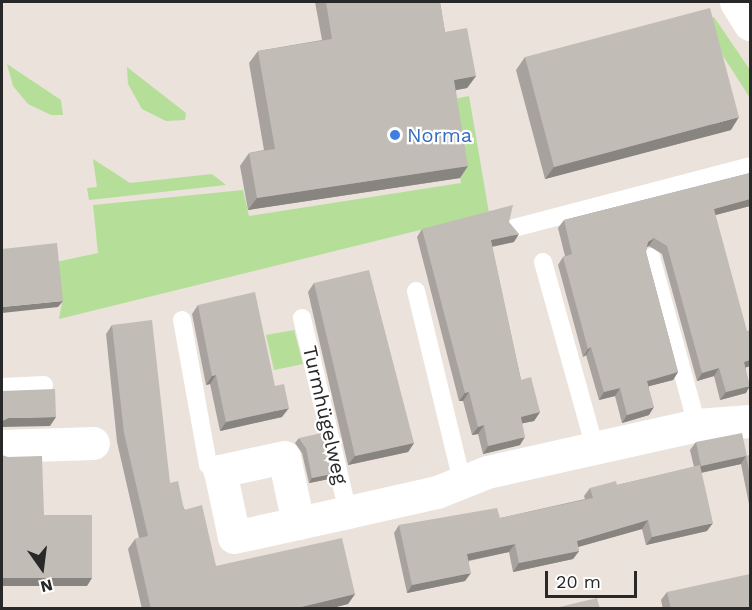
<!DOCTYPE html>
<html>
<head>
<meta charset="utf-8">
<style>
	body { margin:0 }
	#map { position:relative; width:752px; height:610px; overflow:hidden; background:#eae2db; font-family:"Work Sans",sans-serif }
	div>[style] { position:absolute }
	.green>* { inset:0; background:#b5de99 }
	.lane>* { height:18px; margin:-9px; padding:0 9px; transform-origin:9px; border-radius:9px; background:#fff }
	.street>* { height:33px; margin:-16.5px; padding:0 16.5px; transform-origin:16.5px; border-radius:16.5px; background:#fff }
	.wall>* { inset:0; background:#a7a29d }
	.shaded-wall>* { inset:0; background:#888480 }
	.building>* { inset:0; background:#c2bcb7 }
	.dots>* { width:16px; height:16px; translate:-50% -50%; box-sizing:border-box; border:3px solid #fff; border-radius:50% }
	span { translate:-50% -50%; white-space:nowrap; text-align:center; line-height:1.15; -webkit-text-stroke:4.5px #fff; paint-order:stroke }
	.shop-label { font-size:20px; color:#366cbe }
	.left { translate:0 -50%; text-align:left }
	.street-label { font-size:20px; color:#282828 }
	.frame { position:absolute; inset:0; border:3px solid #282828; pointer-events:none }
	.north { position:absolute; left:12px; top:538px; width:60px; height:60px; -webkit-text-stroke:4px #fff; paint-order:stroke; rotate:166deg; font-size:16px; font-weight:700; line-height:24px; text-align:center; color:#282828 }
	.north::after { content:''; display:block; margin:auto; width:21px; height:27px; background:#282828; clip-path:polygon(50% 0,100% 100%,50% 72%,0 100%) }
	.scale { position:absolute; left:545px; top:571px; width:92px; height:27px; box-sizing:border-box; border:3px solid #282828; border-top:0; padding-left:8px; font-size:18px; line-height:21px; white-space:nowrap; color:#282828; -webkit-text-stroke:4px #fff; paint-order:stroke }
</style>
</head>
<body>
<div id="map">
	<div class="green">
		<i style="clip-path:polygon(714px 17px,750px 70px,750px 98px,716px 45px,707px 19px)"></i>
		<i style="clip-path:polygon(7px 64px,61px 100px,63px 115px,51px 115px,28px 104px,13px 86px)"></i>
		<i style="clip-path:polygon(127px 67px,186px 113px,185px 120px,166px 121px,142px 109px,128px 84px)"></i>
		<i style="clip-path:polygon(469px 96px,489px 213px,59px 319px,62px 302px,56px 262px,98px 253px,93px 205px,243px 190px,249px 216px,461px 183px,448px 100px)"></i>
		<i style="clip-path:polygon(93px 159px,130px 183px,212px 174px,226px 185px,89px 200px,87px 188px,97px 187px)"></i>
		<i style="clip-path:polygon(294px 330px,303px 364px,274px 370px,266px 335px)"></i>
	</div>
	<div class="lane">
		<i style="left:514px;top:228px;width:244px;rotate:-14.7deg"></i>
		<i style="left:651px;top:257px;width:174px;rotate:74.7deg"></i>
		<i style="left:543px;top:262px;width:193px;rotate:74.4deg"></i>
		<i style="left:416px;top:291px;width:195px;rotate:76.4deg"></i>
		<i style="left:302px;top:318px;width:199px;rotate:76.7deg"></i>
		<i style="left:182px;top:320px;width:147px;rotate:79.8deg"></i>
		<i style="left:208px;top:465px;width:13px;rotate:27deg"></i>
		<i style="left:2px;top:387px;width:42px;rotate:-2.7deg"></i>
	</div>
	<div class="street">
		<i style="left:736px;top:2px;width:26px;rotate:58deg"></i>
		<i style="left:2px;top:446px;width:91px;rotate:-1.9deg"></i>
		<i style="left:298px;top:523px;width:67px;rotate:-102deg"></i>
		<i style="left:284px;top:457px;width:66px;rotate:167.7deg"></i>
		<i style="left:220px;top:471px;width:67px;rotate:78deg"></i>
		<i style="left:234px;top:537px;width:66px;rotate:-12.3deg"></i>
		<i style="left:298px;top:523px;width:51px;rotate:-12.4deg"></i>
		<i style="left:348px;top:512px;width:91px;rotate:-12.7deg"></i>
		<i style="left:437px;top:492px;width:54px;rotate:-21.8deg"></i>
		<i style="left:487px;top:472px;width:215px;rotate:-12.6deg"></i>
		<i style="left:697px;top:425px;width:53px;rotate:-4.3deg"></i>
	</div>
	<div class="wall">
		<i style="clip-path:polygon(315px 2px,440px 2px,445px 32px,476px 76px,467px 88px,456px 90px,460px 178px,248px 210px,240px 166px,249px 153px,264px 150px,249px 63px,258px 51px,322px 40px)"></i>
		<i style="clip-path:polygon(525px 57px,731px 130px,545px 179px,516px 70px)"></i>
		<i style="clip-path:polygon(750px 173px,750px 206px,715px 215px,750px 366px,746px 367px,746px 393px,720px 400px,714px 376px,697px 381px,662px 254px,649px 246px,647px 247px,646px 252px,678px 372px,673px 380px,649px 386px,649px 415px,622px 423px,615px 396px,599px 400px,586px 355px,583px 357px,558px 265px,563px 257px,565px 256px,558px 228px,564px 220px)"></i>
		<i style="clip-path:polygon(509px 222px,514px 242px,492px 247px,521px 380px,540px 412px,534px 421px,522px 423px,520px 445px,483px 454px,478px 434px,472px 435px,463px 401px,459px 401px,417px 237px,422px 229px)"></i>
		<i style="clip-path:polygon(314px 283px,414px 443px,408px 452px,348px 465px,308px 292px)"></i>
		<i style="clip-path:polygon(198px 305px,282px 417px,220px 431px,210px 384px,206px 385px,192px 314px)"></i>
		<i style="clip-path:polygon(112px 325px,170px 483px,216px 566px,355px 594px,348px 604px,328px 609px,142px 609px,128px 549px,135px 539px,139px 538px,117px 442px,106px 334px)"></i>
		<i style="clip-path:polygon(299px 438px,329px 479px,309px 483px,302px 453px,295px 443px)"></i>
		<i style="clip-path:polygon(696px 442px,747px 456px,750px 455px,750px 509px,741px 464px,701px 473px,707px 531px,646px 545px,642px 529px,578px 547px,579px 551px,573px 559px,513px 572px,509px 552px,469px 561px,465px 581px,407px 593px,394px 533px,399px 525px,500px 518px,585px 499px,584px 496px,590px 488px,617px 485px,694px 467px,690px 450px)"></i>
		<i style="clip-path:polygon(667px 592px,750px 609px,663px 609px,661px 600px)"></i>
	</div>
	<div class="shaded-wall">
		<i style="clip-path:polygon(476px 76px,467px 88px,445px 92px,454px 80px)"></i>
		<i style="clip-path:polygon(739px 117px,731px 130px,545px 179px,554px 167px)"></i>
		<i style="clip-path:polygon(468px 166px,460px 178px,248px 210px,257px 198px)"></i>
		<i style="clip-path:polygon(750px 199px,750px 206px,708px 217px,714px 209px)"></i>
		<i style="clip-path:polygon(519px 234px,514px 242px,485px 248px,491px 240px)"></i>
		<i style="clip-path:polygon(654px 238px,649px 246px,643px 250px,648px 242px)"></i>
		<i style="clip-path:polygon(63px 301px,58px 307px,2px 313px,2px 307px)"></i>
		<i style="clip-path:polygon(591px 347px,586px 355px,583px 357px,588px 349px)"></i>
		<i style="clip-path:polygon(750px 360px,750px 366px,739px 370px,744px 362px)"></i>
		<i style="clip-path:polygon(719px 368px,714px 376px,697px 381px,702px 373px)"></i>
		<i style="clip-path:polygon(678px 372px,673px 380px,642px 388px,647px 381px)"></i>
		<i style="clip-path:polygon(216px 375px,210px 384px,206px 385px,212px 376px)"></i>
		<i style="clip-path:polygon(750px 386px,746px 393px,720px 400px,726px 392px)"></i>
		<i style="clip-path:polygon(620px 388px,615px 396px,599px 400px,604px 392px)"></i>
		<i style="clip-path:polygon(469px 392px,463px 401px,459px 401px,465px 393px)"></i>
		<i style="clip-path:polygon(654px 407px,649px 415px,622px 423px,627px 415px)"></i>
		<i style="clip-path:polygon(289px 408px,282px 417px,220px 431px,226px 422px)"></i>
		<i style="clip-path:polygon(540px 412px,534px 421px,515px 425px,521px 417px)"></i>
		<i style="clip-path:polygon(56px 417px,50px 426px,2px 427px,2px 421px,8px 418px)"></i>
		<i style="clip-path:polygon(484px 425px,478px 434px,472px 435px,478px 427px)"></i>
		<i style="clip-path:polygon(525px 437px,520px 445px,483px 454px,488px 446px)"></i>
		<i style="clip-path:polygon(414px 443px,408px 452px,348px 465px,355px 456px)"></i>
		<i style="clip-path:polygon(746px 456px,741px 464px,695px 474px,701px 466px)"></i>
		<i style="clip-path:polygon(332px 474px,329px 479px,309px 483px,312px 478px)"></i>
		<i style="clip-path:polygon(648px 520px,642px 529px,571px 549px,577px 541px)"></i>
		<i style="clip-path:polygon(713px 523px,707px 531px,646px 545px,652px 537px)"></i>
		<i style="clip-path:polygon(515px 544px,509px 552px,461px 562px,467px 554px)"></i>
		<i style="clip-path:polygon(579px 551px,573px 559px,513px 572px,519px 563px)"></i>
		<i style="clip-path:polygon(471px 573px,465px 581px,407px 593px,412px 585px)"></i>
		<i style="clip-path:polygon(2px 578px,92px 578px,87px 586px,2px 586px)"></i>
		<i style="clip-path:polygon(355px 594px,348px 604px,328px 609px,293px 609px)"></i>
	</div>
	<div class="building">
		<i style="clip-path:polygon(326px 2px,440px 2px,445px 32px,467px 28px,476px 76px,454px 80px,468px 166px,257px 198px,249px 153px,275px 149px,258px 51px,332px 39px)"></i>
		<i style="clip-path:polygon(710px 8px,739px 117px,554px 167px,525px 57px)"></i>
		<i style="clip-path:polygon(750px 173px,750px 199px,714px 209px,747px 331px,750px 330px,750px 360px,744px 362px,750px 386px,726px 392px,719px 368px,702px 373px,667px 246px,654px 238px,648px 242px,646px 252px,678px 372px,647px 381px,654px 407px,627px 415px,620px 388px,604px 392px,591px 347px,588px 349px,563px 257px,572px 254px,564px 220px)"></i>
		<i style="clip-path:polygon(513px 205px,509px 222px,519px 234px,491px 240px,521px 380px,531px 377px,540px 412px,521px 417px,525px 437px,488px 446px,484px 425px,478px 427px,469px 392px,465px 393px,422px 229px)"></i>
		<i style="clip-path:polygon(57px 243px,63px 301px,2px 307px,2px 249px)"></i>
		<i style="clip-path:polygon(369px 270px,414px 443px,355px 456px,314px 283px)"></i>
		<i style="clip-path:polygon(255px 292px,275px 386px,284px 384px,289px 408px,226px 422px,216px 375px,212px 376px,198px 305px)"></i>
		<i style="clip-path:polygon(152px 320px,170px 483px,178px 481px,184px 510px,202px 505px,216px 566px,342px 538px,355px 594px,293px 609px,151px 609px,135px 539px,148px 536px,124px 433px,112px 325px)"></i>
		<i style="clip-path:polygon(55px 389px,56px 417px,8px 418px,2px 421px,2px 391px)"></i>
		<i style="clip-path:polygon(322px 433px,332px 474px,312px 478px,306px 448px,299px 438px)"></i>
		<i style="clip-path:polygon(742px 433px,747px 456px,750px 455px,750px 475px,746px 456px,701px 466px,696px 442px)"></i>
		<i style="clip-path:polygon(2px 455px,8px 457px,42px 456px,44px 515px,92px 515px,92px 578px,2px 578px)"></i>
		<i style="clip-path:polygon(700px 465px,713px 523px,652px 537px,648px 520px,577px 541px,579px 551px,519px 563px,515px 544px,467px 554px,471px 573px,412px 585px,399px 525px,497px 508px,500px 518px,593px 498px,590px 488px,616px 481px,617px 485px)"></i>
		<i style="clip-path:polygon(750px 574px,750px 609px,671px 609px,667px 592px)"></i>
		<i style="clip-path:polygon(597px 598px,600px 609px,551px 609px)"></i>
	</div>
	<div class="dots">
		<i style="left:395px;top:135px;background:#3f7fe0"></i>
	</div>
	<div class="shop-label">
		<span class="left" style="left:407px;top:135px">Norma</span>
	</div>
	<div class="street-label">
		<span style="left:325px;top:415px;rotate:77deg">Turmhügelweg</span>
	</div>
	<div class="frame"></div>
	<div class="north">N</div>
	<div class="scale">20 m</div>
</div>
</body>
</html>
